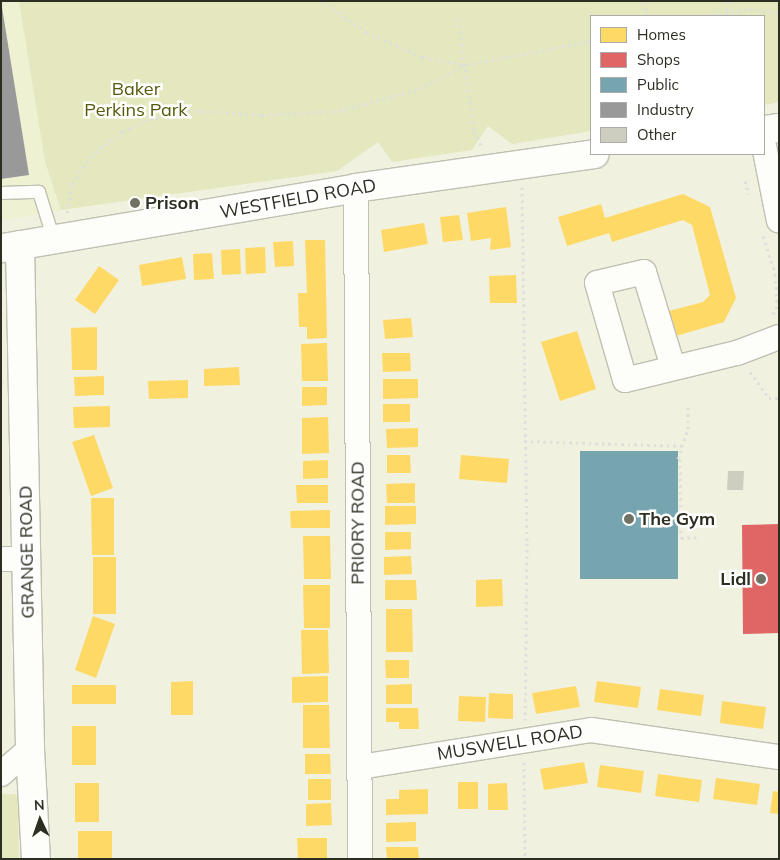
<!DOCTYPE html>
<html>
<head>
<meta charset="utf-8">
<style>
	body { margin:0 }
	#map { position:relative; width:780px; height:860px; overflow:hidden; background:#f0f1df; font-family:Mulish,sans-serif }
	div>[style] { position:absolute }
	.built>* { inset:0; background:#eff1d3 }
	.green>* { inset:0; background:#e5e8be }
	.homes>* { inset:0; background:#ffd966 }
	.shops>* { inset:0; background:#e06666 }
	.public>* { inset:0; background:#76a5af }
	.industry>* { inset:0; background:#999 }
	.building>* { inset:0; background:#cdcec0 }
	.path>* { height:3px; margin-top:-1.5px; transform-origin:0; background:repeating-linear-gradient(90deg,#dfe0da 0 2.5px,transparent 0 6.5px) }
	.roads { filter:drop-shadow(1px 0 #bfc0b2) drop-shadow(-1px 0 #bfc0b2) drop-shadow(0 1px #bfc0b2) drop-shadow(0 -1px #bfc0b2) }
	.service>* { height:12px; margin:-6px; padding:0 6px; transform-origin:6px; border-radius:6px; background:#fdfdfa }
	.minor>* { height:24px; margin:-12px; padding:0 12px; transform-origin:12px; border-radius:12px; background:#fdfdfa }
	.tertiary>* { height:28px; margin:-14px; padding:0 14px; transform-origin:14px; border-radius:14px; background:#fdfdfa }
	.dots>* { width:14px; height:14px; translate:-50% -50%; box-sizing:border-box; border:2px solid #fff; border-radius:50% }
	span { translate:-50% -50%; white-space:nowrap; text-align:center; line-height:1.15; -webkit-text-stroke:5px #fff; paint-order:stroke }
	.park-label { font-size:18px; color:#57590a }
	.street-label { font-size:18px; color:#2d2e22 }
	.poi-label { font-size:18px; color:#2d2e22; font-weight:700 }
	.left { translate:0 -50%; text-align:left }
	.right { translate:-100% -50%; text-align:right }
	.frame { position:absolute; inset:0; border:2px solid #2d2e22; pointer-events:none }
	.legend { position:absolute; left:590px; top:15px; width:175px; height:140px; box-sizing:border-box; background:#fff; border:1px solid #ababa7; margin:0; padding:6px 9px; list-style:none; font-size:15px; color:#2d2e22 }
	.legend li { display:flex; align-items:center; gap:10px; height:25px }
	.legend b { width:25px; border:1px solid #ababa7 }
	.north { position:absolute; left:15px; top:795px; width:50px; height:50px; -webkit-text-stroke:4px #fff; paint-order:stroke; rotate:357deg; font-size:14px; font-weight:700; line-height:20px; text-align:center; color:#2d2e22 }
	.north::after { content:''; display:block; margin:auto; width:18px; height:22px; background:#2d2e22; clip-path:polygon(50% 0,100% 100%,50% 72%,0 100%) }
</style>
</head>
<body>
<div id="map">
	<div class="built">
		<i style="clip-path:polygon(1px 1px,19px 1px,45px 162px,61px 210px,1px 221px)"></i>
	</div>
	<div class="green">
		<i style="clip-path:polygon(19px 1px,779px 1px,779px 102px,764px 105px,764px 16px,591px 16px,591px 131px,512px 144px,488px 126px,472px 150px,392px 162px,378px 142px,337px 171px,61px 210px,45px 162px)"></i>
		<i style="clip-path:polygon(1px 794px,15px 794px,18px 800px,19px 859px,1px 859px)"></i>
	</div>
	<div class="homes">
		<i style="clip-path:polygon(683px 194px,710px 207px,736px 298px,724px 322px,676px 336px,669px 311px,703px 302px,710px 295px,692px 225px,683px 220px,612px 242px,609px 233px,567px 246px,558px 217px,601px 204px,605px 218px)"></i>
		<i style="clip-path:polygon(506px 207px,511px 247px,490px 250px,491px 238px,471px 241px,467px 213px)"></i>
		<i style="clip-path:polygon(459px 215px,463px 240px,443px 242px,440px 217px)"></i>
		<i style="clip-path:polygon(424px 223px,428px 244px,384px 252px,381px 230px)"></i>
		<i style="clip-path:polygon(305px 240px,325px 240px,327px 338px,307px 339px,307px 327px,299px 327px,298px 293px,307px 293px)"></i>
		<i style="clip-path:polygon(293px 241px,294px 266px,275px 267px,273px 242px)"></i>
		<i style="clip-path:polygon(265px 247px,266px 273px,246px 274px,245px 248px)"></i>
		<i style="clip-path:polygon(240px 249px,241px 274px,222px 275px,221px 250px)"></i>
		<i style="clip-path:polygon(212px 253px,214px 279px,194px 280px,193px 254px)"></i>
		<i style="clip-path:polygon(182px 257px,186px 279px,142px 286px,139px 265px)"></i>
		<i style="clip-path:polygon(99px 266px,119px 280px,95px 314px,75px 300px)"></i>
		<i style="clip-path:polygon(516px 275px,517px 303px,490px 303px,489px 276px)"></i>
		<i style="clip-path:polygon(411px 318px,413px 337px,385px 339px,383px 320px)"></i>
		<i style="clip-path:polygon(97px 327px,97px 370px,72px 370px,71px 328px)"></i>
		<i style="clip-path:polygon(577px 331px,596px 389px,560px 401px,541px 342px)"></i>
		<i style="clip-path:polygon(327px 343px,328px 381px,302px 381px,301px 344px)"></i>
		<i style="clip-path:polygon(382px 353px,410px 353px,411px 371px,383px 372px)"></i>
		<i style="clip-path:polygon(239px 367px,240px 385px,204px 386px,204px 369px)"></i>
		<i style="clip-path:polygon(104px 376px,104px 395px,75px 396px,74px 377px)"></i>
		<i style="clip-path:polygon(383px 379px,418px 379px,418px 398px,383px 399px)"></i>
		<i style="clip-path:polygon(188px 380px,188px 398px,149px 399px,148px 381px)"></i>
		<i style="clip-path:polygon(302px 387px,327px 387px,327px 405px,302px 406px)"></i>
		<i style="clip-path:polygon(383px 404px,410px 404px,410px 422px,383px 422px)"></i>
		<i style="clip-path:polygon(110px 406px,110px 427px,74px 428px,73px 407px)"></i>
		<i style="clip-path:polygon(328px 417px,329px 453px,302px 454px,302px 418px)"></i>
		<i style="clip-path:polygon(418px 428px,418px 447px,387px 448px,386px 429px)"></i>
		<i style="clip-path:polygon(94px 435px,113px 488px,91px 496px,72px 442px)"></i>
		<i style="clip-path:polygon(387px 455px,410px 455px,411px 473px,387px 473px)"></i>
		<i style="clip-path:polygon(461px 455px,509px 459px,507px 483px,459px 479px)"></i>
		<i style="clip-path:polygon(328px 460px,328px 478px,303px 479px,303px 461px)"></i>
		<i style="clip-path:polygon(415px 483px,415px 503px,387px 503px,386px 484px)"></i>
		<i style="clip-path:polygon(296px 485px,328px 485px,328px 503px,297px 503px)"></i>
		<i style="clip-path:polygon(91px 498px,114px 498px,114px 555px,92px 555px)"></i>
		<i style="clip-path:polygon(385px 506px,416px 506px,416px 524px,385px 525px)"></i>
		<i style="clip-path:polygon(330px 510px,330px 528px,291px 528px,290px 511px)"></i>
		<i style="clip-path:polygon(385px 532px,411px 532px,411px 549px,385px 550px)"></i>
		<i style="clip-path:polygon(303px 536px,330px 536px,331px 579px,304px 579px)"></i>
		<i style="clip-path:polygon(411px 556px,412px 574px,384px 575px,384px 557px)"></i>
		<i style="clip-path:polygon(93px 557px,116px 557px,116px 614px,93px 614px)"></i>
		<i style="clip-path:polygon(502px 579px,503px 606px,476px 607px,476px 580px)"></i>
		<i style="clip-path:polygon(385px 580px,416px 580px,417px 600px,385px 600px)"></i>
		<i style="clip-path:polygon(303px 585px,330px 585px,330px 628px,304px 628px)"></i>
		<i style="clip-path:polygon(386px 609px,412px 609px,413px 652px,386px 652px)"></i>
		<i style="clip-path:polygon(93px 616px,115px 624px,96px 678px,75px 670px)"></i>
		<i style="clip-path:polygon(301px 630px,328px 630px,329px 673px,302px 674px)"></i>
		<i style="clip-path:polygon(385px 660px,409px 660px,409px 678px,386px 678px)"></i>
		<i style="clip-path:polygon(328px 676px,328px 702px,292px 703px,292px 677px)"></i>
		<i style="clip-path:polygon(193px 681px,193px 715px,171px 715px,171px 682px)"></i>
		<i style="clip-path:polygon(597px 681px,641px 687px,638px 708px,594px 702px)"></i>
		<i style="clip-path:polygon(412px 684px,412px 704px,386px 704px,386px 685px)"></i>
		<i style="clip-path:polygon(72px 685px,116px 685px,116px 704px,72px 704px)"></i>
		<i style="clip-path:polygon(576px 686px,580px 707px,536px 714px,532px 693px)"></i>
		<i style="clip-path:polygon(660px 689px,704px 695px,701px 716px,657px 710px)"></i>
		<i style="clip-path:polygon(489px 693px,513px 694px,513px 719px,488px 718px)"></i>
		<i style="clip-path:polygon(459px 696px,486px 697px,485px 722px,458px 721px)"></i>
		<i style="clip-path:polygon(722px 701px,766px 707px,763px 729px,720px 723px)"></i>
		<i style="clip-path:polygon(303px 705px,329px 705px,330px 748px,303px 748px)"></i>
		<i style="clip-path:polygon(386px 708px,418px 708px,419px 729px,399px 729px,399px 722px,386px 722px)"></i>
		<i style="clip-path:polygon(72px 726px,96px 726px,96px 765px,72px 765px)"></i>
		<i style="clip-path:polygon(305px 754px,330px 754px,331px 774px,305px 774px)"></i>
		<i style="clip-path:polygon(584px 762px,588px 783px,544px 790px,540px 769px)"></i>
		<i style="clip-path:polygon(600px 765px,644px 771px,641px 793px,597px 787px)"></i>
		<i style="clip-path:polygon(658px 774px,702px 780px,699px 802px,655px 796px)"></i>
		<i style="clip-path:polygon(716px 778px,760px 784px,757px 805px,713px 799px)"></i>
		<i style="clip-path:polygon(308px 779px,331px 779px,331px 800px,308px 800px)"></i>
		<i style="clip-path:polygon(458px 782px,478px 782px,478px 809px,458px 809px)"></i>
		<i style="clip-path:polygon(75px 783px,99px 783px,99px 822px,75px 822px)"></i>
		<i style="clip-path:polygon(507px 783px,508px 810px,488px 810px,488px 784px)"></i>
		<i style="clip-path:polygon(428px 789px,428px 814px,386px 815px,386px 799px,399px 799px,399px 790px)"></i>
		<i style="clip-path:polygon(773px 791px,779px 792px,779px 814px,770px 813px)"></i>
		<i style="clip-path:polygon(331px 803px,332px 825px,306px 826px,306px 804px)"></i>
		<i style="clip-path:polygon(416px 822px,416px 841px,386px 842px,386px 823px)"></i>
		<i style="clip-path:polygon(78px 831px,112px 831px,112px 859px,78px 859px)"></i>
		<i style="clip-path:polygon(297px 838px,327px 838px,327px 859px,298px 859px)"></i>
		<i style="clip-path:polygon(386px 847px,418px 847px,419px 859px,387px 859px)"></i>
	</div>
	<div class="shops">
		<i style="clip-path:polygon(779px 524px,779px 633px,743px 634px,742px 525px)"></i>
	</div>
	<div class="public">
		<i style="clip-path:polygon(580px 451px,678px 451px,678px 579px,580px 579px)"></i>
	</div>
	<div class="industry">
		<i style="clip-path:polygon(1px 1px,29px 175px,1px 179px)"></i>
	</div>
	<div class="building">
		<i style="clip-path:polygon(728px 471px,744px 471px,743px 490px,727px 490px)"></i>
	</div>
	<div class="path">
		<i style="left:322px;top:1px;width:54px;rotate:35.2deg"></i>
		<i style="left:366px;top:32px;width:61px;rotate:24.1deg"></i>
		<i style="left:422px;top:57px;width:45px;rotate:10.3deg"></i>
		<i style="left:466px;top:65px;width:127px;rotate:-10.9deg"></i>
		<i style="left:644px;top:1px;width:15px;rotate:79deg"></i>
		<i style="left:727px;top:1px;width:10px;rotate:90deg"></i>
		<i style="left:706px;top:16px;width:45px;rotate:-9deg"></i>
		<i style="left:750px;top:9px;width:29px;rotate:8deg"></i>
		<i style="left:458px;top:18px;width:114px;rotate:81.9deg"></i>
		<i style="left:474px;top:131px;width:18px;rotate:63deg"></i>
		<i style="left:745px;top:181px;width:14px;rotate:73deg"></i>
		<i style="left:522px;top:187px;width:356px;rotate:89.2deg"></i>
		<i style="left:527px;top:543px;width:177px;rotate:90.6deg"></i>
		<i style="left:67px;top:213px;width:29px;rotate:-80deg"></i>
		<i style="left:72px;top:184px;width:32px;rotate:-56deg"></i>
		<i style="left:90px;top:157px;width:41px;rotate:-38deg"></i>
		<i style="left:122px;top:132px;width:32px;rotate:-24deg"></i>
		<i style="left:151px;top:119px;width:31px;rotate:-17deg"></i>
		<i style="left:181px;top:110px;width:80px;rotate:3.6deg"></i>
		<i style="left:261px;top:115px;width:78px;rotate:-2.9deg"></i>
		<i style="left:339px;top:111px;width:83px;rotate:-15.4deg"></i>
		<i style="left:419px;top:89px;width:53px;rotate:-27.1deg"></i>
		<i style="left:763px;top:236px;width:40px;rotate:72deg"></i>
		<i style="left:775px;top:274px;width:32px;rotate:86deg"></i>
		<i style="left:777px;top:306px;width:11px;rotate:117deg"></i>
		<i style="left:750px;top:372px;width:32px;rotate:54deg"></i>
		<i style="left:769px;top:398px;width:10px"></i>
		<i style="left:524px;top:441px;width:160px;rotate:1.8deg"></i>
		<i style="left:678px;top:459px;width:32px;rotate:-72deg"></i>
		<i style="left:688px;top:429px;width:26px;rotate:-90deg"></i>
		<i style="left:680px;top:459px;width:79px;rotate:89.3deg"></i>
		<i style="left:681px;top:538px;width:19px;rotate:-3deg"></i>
		<i style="left:524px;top:762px;width:97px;rotate:89.4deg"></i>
	</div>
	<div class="roads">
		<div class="service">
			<i style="left:1px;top:193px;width:38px;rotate:-2deg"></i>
			<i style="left:39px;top:192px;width:50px;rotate:72.6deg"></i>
		</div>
		<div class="minor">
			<i style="left:764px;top:146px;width:76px;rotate:78.7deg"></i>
			<i style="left:356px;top:188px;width:671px;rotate:89.66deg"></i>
			<i style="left:673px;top:367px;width:99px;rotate:-107deg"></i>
			<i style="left:644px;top:272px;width:48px;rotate:166.8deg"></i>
			<i style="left:597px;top:283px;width:101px;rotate:73.9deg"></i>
			<i style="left:625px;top:380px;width:115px;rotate:-13.6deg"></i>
			<i style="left:737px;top:353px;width:45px;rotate:-20.9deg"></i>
			<i style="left:1px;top:559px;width:26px"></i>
			<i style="left:360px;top:767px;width:234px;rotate:-9.1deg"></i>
			<i style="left:591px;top:730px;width:190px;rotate:8.2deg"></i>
			<i style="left:1px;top:774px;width:38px;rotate:-41deg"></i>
		</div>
		<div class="tertiary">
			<i style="left:764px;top:130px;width:15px;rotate:-8deg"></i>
			<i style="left:20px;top:245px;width:504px;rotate:88.86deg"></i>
			<i style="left:30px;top:749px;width:110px;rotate:86.9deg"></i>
			<i style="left:3px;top:248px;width:358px;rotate:-9.6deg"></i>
			<i style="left:356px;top:188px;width:241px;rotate:-8.1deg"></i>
		</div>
	</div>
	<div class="dots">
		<i style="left:135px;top:203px;background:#717264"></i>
		<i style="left:629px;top:519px;background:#717264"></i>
		<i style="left:761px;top:579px;background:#717264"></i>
	</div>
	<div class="park-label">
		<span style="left:136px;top:100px">Baker<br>Perkins Park</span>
	</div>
	<div class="street-label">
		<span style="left:298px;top:199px;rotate:-10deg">WESTFIELD ROAD</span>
		<span style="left:358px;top:523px;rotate:-90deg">PRIORY ROAD</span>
		<span style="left:27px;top:552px;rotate:-91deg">GRANGE ROAD</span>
		<span style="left:510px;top:743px;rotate:-9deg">MUSWELL ROAD</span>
	</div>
	<div class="poi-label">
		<span class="left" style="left:145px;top:203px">Prison</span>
		<span class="left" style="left:639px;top:519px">The Gym</span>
		<span class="right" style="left:751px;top:579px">Lidl</span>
	</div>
	<div class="frame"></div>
	<ul class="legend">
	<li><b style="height:14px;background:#ffd966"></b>Homes</li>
	<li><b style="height:14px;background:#e06666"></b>Shops</li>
	<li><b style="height:14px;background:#76a5af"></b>Public</li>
	<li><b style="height:14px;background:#999"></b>Industry</li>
	<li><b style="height:14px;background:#cdcec0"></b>Other</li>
	</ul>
	<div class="north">N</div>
</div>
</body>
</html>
